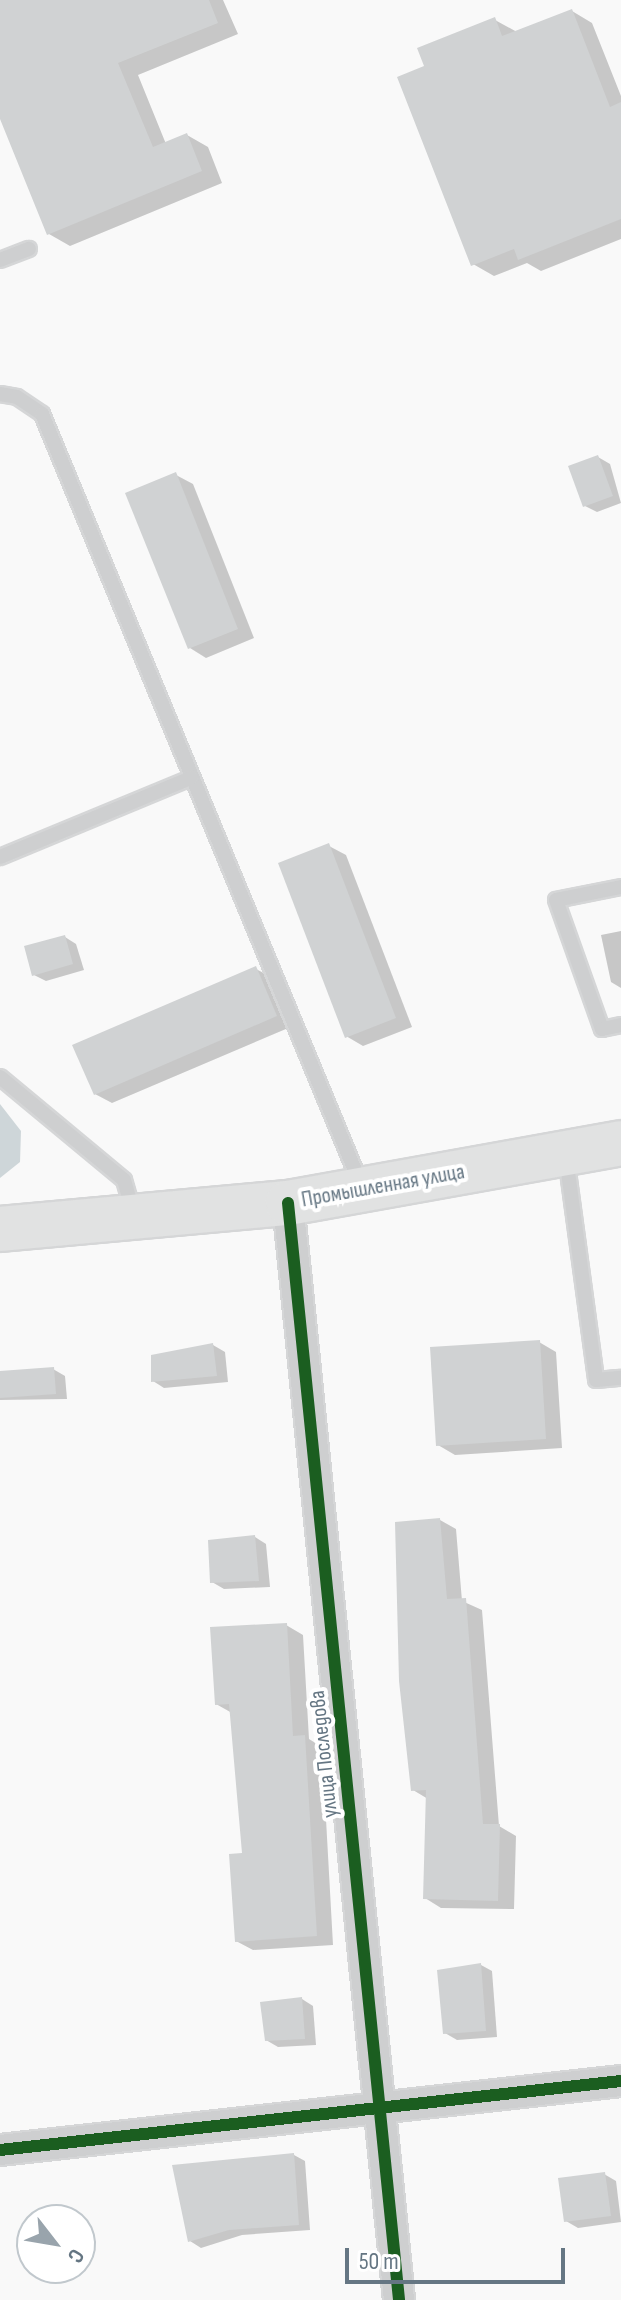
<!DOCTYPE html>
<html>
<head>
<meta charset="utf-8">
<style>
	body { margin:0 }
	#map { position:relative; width:621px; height:2300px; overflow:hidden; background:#f9f9f9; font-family:"Sofia Sans Condensed",sans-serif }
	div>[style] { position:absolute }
	.water>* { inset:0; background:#ced6d9 }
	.shadow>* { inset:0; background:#0003 }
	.building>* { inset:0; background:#d0d2d3 }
	.roads { filter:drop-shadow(2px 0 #d5d6d7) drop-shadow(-2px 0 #d5d6d7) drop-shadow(0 2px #d5d6d7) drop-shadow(0 -2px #d5d6d7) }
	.lane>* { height:14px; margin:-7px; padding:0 7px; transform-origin:7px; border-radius:7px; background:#cecfd0 }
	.street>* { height:30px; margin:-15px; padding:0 15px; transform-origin:15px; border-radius:15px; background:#cecfd0 }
	.primary>* { height:44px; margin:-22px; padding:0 22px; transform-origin:22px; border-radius:22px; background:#e1e2e2 }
	.cycleway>* { height:12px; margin:-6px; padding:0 6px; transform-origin:6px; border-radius:6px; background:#1b5e20 }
	span { translate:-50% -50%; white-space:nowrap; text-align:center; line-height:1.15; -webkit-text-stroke:8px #fff; paint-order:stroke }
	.street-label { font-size:22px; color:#657683 }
	.north { position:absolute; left:16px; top:2204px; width:80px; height:80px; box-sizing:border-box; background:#fff; border:2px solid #c1c8cd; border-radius:50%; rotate:121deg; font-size:22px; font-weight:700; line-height:32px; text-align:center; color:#657683 }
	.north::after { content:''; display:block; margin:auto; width:28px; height:36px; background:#99a4ac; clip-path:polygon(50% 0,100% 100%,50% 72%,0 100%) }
	.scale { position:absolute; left:345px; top:2248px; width:220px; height:36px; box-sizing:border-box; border:4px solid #657683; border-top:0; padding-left:10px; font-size:24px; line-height:28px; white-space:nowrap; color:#657683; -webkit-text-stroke:6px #fff; paint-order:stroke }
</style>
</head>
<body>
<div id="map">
	<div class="water">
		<i style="clip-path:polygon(0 1104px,21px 1131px,20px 1162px,0 1178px)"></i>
	</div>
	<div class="shadow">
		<i style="clip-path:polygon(0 0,223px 0,238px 34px,138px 75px,166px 144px,187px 135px,208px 147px,222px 183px,70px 246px,49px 234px,0 114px)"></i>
		<i style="clip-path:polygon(572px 11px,592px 23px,621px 96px,621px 239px,541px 271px,527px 263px,494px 276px,473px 264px,427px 67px,495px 20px,517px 32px)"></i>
		<i style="clip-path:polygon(598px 457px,610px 464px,621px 503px,597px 512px,585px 506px)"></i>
		<i style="clip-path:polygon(176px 475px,193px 484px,254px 638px,206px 658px,190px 648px)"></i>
		<i style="clip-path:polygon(329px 846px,346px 855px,412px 1027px,363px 1046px,346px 1036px)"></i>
		<i style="clip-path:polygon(621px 931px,621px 988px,611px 982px,601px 935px)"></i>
		<i style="clip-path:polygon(65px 937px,76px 944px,84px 970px,46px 981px,34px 975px)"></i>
		<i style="clip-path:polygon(256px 969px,273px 978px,293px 1026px,112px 1103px,95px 1094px)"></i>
		<i style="clip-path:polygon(539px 1342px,556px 1352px,562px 1448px,455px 1455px,438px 1445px)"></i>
		<i style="clip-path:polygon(213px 1345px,225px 1352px,228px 1382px,164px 1388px,153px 1381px)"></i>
		<i style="clip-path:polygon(53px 1369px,65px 1376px,67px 1399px,0 1400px,0 1373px)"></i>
		<i style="clip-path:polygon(440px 1520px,456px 1529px,462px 1601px,482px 1610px,499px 1826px,516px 1836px,514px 1909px,441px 1908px,425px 1898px,428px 1799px,413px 1790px)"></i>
		<i style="clip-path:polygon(255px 1537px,266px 1544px,270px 1587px,224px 1589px,212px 1582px)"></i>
		<i style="clip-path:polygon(286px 1625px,303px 1635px,309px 1739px,322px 1747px,333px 1945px,253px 1950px,236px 1941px,244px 1855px,232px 1713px,216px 1704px)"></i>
		<i style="clip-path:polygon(481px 1965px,492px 1971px,497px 2037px,457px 2040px,445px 2033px)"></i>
		<i style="clip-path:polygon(302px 1999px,313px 2006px,316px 2045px,278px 2047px,266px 2040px)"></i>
		<i style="clip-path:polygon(294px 2155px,305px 2161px,310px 2230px,242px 2235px,201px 2248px,190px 2241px)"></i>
		<i style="clip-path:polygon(604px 2174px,616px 2181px,621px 2222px,578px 2228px,566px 2221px)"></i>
	</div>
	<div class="building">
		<i style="clip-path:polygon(0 0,209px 0,218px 23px,118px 63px,153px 147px,187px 133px,202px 171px,47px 235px,0 119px)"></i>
		<i style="clip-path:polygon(572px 9px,610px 107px,621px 102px,621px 219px,518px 260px,514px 249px,471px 266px,397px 77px,424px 66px,417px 48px,495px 17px,502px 36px)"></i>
		<i style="clip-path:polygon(598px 455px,613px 496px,583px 507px,568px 466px)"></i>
		<i style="clip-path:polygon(176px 472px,238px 629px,188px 649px,125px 493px)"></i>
		<i style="clip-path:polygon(329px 843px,396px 1018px,345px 1038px,278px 863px)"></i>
		<i style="clip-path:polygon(65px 935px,73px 964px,32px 976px,24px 946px)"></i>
		<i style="clip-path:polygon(256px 966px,277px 1016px,94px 1095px,72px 1045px)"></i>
		<i style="clip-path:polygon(540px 1340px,546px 1439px,436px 1446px,430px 1347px)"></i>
		<i style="clip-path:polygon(213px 1343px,217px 1376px,151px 1382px,151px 1355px)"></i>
		<i style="clip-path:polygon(54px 1367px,56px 1394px,0 1398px,0 1371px)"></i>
		<i style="clip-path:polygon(440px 1518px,447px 1599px,466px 1598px,483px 1824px,500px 1824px,498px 1901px,423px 1899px,426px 1790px,411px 1791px,399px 1681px,395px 1522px)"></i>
		<i style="clip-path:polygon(255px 1535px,259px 1581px,210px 1583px,208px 1540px)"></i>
		<i style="clip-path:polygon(287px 1623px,293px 1736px,305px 1735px,317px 1936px,235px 1942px,229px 1854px,242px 1853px,229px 1704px,215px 1705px,210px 1627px)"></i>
		<i style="clip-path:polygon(481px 1963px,486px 2031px,443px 2034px,437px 1970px)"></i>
		<i style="clip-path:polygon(302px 1997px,305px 2039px,265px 2041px,260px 2002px)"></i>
		<i style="clip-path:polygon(294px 2153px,299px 2225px,229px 2230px,188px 2242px,172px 2165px)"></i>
		<i style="clip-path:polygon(605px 2172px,611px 2216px,564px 2222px,558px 2178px)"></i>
	</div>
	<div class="roads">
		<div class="lane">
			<i style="left:0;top:260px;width:31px;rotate:-21deg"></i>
			<i style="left:0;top:394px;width:17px;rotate:10deg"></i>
			<i style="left:17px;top:397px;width:30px;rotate:34deg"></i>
			<i style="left:42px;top:414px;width:834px;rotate:67.52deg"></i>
			<i style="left:0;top:857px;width:207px;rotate:-22.5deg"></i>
			<i style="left:621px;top:887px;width:66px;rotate:168.7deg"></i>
			<i style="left:556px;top:900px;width:137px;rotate:70.4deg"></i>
			<i style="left:602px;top:1029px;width:19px;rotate:-12deg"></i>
			<i style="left:0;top:1077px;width:161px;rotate:39.7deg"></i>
			<i style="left:124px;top:1180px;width:33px;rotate:74deg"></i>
			<i style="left:566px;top:1157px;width:225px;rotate:82.3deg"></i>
			<i style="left:596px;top:1380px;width:25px;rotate:-5deg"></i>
		</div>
		<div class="street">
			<i style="left:288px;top:1203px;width:1103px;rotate:84.22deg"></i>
			<i style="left:0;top:2150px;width:625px;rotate:-6.34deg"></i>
		</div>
		<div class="primary">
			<i style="left:0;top:1229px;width:289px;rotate:-5.2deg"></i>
			<i style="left:288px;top:1203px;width:338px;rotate:-10.2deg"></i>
		</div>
	</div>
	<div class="cycleway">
		<i style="left:288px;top:1203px;width:1103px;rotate:84.22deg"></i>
		<i style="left:0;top:2150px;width:625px;rotate:-6.34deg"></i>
	</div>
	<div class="street-label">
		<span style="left:383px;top:1186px;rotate:-10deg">Промышленная улица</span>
		<span style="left:324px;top:1754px;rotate:-96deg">улица Последова</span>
	</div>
	<div class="north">С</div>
	<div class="scale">50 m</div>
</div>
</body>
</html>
